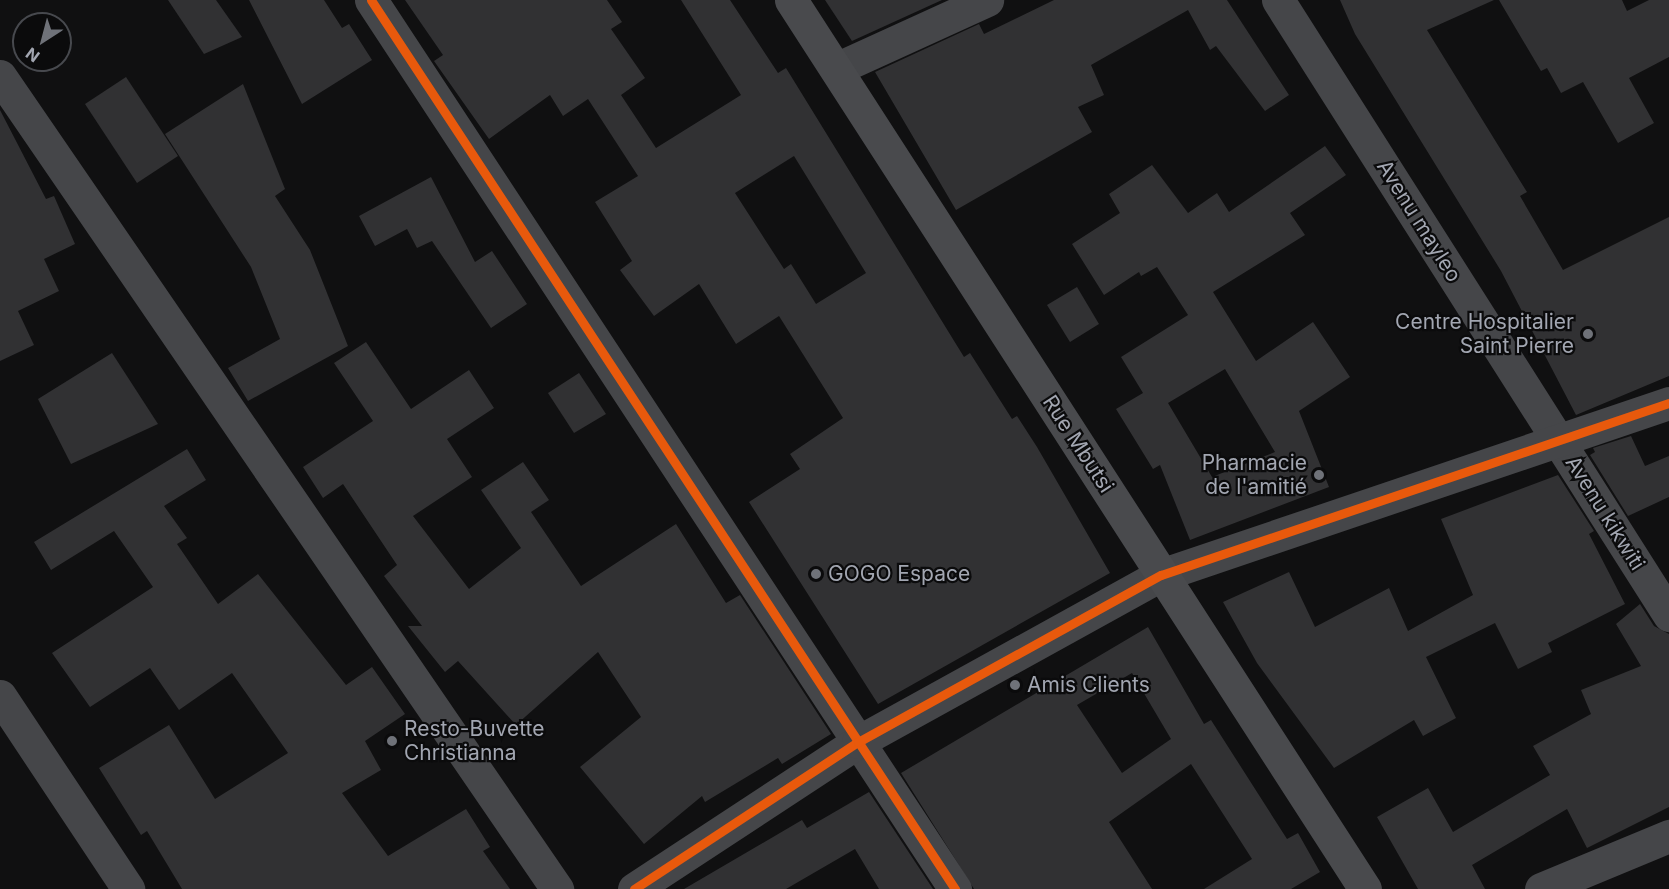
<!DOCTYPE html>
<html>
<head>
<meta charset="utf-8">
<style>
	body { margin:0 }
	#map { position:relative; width:1669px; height:889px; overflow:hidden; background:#101011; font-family:Inter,sans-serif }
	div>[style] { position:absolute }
	.building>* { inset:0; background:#313133 }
	.street>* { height:33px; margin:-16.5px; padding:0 16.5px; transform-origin:16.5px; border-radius:16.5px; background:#454649 }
	.secondary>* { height:33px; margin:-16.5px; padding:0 16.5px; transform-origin:16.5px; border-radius:16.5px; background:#494a4d }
	.cycleway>* { height:9px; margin:-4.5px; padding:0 4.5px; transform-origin:4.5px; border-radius:4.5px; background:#e8590c }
	.dots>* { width:16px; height:16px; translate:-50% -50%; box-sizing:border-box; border:3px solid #0b0b0c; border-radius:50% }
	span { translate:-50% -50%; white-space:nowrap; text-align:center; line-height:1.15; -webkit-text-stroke:4.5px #0b0b0c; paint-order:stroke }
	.street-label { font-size:21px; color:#a2a6b1 }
	.poi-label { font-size:21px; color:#a2a6b1 }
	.right { translate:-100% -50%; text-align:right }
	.left { translate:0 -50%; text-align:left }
	.north { position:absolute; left:12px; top:12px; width:60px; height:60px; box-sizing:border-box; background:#0b0b0c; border:2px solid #47494e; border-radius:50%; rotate:216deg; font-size:16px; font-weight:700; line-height:24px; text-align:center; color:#a2a6b1 }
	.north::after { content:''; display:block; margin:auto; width:21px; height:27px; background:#6f7279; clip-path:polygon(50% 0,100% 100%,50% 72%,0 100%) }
</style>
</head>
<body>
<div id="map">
	<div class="building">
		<i style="clip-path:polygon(168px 0,216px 0,242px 37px,204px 54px)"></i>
		<i style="clip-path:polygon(249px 0,324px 0,342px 28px,349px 24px,372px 60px,302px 104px)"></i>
		<i style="clip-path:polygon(evenodd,405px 0,607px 0,622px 22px,611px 29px,645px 78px,621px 95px,656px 148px,741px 95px,681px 0,730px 0,778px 73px,786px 68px,964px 357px,970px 353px,1012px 419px,1017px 416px,1037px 447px,1110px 573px,878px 704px,749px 502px,800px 469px,790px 454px,843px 418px,779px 316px,736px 344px,699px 284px,654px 316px,620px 270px,632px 261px,595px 202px,638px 176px,588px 99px,563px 116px,550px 95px,489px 139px,434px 61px,443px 55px,405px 0,794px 156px,866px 273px,816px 304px,791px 264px,784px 269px,735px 193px,794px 156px)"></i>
		<i style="clip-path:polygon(825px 0,942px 0,852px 41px)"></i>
		<i style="clip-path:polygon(1054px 0,1227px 0,1289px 95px,1265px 111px,1216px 46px,1210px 50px,1188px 10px,1091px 65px,1104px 95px,1078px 107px,1092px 132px,956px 210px,875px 72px,979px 24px,984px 34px)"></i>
		<i style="clip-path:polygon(1340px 0,1494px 0,1427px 30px,1527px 192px,1520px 196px,1563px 270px,1669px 217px,1669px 376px,1576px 415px,1501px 271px,1355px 34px)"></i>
		<i style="clip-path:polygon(1499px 0,1622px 0,1627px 11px,1649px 0,1669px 0,1669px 57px,1629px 78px,1654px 123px,1618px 143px,1583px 82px,1561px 93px,1547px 68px,1541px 71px)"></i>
		<i style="clip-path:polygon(126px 77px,178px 156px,137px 183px,85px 104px)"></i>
		<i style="clip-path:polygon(243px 84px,285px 189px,275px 196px,310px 250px,348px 346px,248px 401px,228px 368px,280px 339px,251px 267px,165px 134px)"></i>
		<i style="clip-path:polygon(0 110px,46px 199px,54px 196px,75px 244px,44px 259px,59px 291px,18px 311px,34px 345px,0 361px)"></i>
		<i style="clip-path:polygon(evenodd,1325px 146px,1346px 175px,1290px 213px,1305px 235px,1213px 292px,1256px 361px,1313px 322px,1350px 377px,1299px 411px,1329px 487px,1190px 540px,1160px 465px,1153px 469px,1116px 409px,1143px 393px,1121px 357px,1188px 315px,1157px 267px,1141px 276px,1139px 272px,1104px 295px,1072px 244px,1120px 213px,1109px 194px,1152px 165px,1188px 213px,1217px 193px,1229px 212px,1325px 146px,1225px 369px,1275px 452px,1212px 477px,1168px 403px,1225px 369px)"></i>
		<i style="clip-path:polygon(431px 177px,475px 262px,492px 251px,527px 304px,491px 328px,432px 241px,417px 248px,407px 229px,375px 246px,359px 216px)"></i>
		<i style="clip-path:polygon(1077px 287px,1099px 324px,1070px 342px,1047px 305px)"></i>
		<i style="clip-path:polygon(366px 342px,411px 409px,469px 370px,494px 408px,447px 439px,472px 477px,413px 516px,469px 589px,521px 548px,481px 490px,523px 462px,549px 500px,531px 512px,581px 586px,676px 524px,726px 603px,740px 595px,831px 734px,782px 764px,778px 758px,705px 802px,702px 796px,644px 844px,580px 767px,641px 717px,598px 652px,516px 725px,458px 661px,445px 672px,408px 626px,422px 626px,384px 576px,397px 565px,343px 484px,323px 498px,303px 467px,373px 421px,334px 363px)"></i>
		<i style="clip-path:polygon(112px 353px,158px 424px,71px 464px,38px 399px)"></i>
		<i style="clip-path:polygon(579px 373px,606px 414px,574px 433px,548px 393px)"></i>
		<i style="clip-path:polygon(1631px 436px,1645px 466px,1669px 456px,1669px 497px,1628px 516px,1590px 455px,1595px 452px,1593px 448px)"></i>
		<i style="clip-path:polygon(187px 449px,206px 480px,164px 506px,187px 538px,177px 544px,218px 604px,258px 574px,346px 685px,372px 667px,405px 714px,365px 741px,381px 770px,342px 793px,388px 856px,466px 809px,490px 847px,483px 851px,510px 889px,182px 889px,147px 831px,141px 835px,99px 768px,169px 725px,215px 799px,288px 753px,232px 673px,179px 710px,150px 668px,90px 707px,52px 653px,153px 587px,114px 531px,51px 570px,34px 542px)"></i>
		<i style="clip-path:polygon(1558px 475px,1594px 531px,1589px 534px,1625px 604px,1548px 643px,1552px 652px,1518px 669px,1495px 623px,1426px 657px,1456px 718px,1423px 736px,1414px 720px,1334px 768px,1257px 663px,1223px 602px,1289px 572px,1315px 627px,1389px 588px,1408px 631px,1473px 595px,1441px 519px)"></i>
		<i style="clip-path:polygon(1640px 604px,1654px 626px,1669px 634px,1669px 807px,1587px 848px,1567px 809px,1472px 865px,1485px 889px,1418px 889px,1377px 817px,1428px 788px,1453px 832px,1550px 775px,1533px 746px,1591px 714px,1581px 690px,1641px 666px,1616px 624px)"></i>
		<i style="clip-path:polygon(evenodd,1148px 627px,1204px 724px,1211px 720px,1287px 839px,1298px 833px,1320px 872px,1291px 889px,1204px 889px,1252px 859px,1191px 764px,1109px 822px,1152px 889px,974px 889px,901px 773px,1148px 627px,1132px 673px,1171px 739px,1122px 773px,1077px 705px,1132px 673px)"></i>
		<i style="clip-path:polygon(869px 792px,933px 889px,879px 889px,855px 849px,786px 889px,684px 889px,802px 820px,807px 828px)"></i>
	</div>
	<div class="street">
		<i style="left:371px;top:0;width:1064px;rotate:56.7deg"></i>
		<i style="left:1278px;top:0;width:729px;rotate:57.55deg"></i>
		<i style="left:838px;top:68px;width:164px;rotate:-24.5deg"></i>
		<i style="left:0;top:76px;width:986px;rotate:55.58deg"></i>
		<i style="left:0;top:696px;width:232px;rotate:56.4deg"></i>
		<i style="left:634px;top:889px;width:268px;rotate:-33.3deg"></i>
		<i style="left:858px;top:742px;width:346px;rotate:-28.9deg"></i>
		<i style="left:1161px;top:575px;width:536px;rotate:-18.71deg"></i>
		<i style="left:1541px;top:889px;width:139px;rotate:-22.5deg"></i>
	</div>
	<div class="secondary">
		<i style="left:791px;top:0;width:1058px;rotate:57.15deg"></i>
	</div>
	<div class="cycleway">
		<i style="left:371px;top:0;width:1064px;rotate:56.7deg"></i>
		<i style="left:634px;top:889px;width:268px;rotate:-33.3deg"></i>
		<i style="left:858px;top:742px;width:346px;rotate:-28.9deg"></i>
		<i style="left:1161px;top:575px;width:536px;rotate:-18.71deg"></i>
	</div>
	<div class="dots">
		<i style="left:1588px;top:334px;background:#6f7279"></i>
		<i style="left:1319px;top:475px;background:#6f7279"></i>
		<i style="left:816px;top:574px;background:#6f7279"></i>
		<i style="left:1015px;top:685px;background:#6f7279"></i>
		<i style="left:392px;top:741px;background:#6f7279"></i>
	</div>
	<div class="street-label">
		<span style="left:1419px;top:221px;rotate:58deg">Avenu mayleo</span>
		<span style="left:1078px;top:444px;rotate:57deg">Rue Mbutsi</span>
		<span style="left:1605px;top:513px;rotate:58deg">Avenu kikwiti</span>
	</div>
	<div class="poi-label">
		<span class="right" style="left:1574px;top:334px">Centre Hospitalier<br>Saint Pierre</span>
		<span class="right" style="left:1307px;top:475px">Pharmacie<br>de l'amitié</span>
		<span class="left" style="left:828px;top:574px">GOGO Espace</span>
		<span class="left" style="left:1027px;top:685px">Amis Clients</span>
		<span class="left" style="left:404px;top:741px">Resto-Buvette<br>Christianna</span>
	</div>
	<div class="north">N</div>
</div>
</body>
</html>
